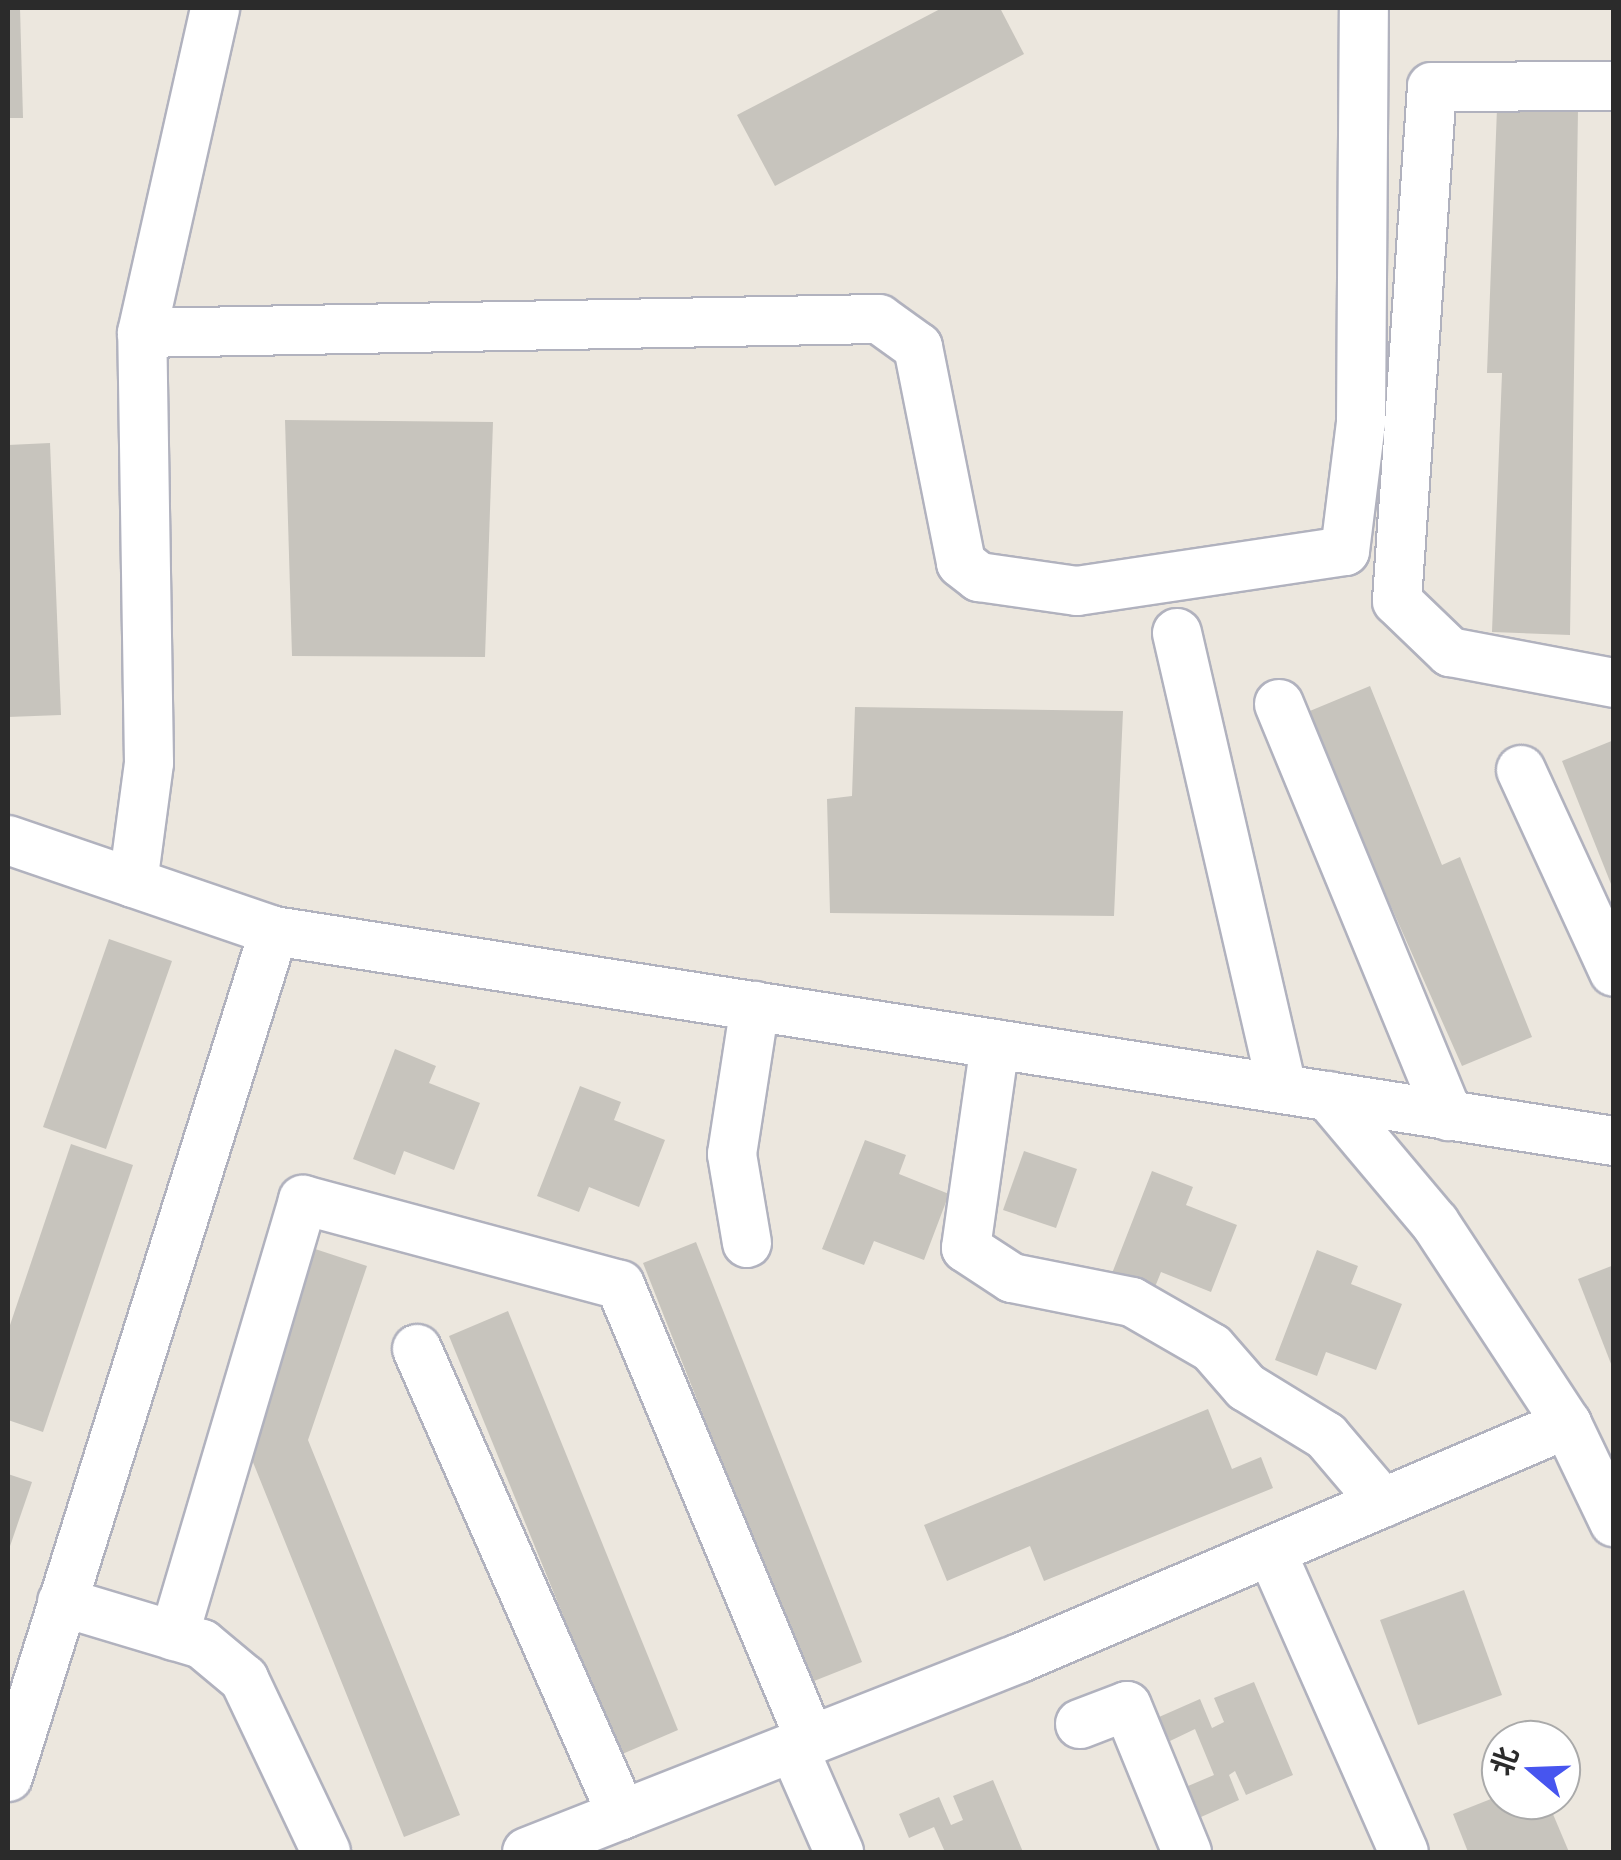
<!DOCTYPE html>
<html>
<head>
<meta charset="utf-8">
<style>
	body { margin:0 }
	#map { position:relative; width:1621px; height:1860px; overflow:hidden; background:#ece7de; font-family:"Titillium Web","Noto Sans SC",sans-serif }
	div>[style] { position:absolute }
	.building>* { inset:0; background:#c7c4bd }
	.roads { filter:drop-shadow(2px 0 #b1b2be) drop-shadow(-2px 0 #b1b2be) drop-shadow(0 2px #b1b2be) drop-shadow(0 -2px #b1b2be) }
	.minor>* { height:48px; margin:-24px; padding:0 24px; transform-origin:24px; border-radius:24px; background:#fff }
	span { translate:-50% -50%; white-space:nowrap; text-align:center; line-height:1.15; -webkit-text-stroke:10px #fff; paint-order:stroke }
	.frame { position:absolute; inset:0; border:10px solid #2b2b2b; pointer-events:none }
	.north { position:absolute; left:1481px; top:1720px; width:100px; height:100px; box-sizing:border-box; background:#fff; border:2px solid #aaa; border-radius:50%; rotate:289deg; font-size:28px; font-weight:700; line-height:40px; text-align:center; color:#2b2b2b }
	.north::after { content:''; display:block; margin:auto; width:35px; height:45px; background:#4755ef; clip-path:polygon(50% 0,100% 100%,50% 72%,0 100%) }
</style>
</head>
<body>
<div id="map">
	<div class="building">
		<i style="clip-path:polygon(8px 8px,20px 8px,23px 118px,8px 118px)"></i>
		<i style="clip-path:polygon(942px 8px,1000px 8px,1024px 54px,775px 186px,737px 115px)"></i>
		<i style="clip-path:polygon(1497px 108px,1578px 110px,1570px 635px,1492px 632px,1502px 373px,1487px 373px)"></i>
		<i style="clip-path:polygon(285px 420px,493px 422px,485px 657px,292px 656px)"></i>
		<i style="clip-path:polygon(50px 443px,61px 715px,8px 717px,8px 445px)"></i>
		<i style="clip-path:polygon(1370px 686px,1442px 865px,1460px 857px,1532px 1037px,1462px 1066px,1305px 713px)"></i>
		<i style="clip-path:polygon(855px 707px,1123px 711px,1114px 916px,830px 913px,827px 799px,852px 796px)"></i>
		<i style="clip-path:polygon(1614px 740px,1614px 889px,1613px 889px,1562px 761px)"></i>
		<i style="clip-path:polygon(109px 939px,172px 961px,106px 1149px,43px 1127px)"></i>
		<i style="clip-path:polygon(395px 1049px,436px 1066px,429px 1083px,480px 1103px,454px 1170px,404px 1151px,395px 1175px,353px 1159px)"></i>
		<i style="clip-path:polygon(580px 1086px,621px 1102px,614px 1120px,665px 1140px,639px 1207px,589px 1187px,579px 1212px,537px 1196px)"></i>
		<i style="clip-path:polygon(865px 1140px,906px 1155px,899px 1174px,949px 1194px,924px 1260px,874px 1241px,864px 1265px,822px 1249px)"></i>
		<i style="clip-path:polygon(71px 1144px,133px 1165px,43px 1432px,8px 1420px,8px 1331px)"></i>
		<i style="clip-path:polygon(1024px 1151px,1077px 1169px,1056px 1228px,1003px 1210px)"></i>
		<i style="clip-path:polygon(1152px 1171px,1193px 1187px,1186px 1205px,1237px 1225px,1211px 1292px,1161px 1272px,1151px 1297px,1109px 1281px)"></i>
		<i style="clip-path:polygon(696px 1242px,862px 1662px,809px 1683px,643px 1263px)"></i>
		<i style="clip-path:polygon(309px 1247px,367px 1266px,308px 1440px,460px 1815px,404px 1837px,244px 1440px)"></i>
		<i style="clip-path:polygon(1317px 1250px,1358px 1266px,1351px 1284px,1402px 1304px,1376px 1370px,1326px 1352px,1317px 1376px,1275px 1360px)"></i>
		<i style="clip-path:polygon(1614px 1265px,1614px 1369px,1613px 1369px,1578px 1279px)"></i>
		<i style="clip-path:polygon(508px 1311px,678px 1730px,620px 1755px,449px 1336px)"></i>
		<i style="clip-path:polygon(1208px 1409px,1232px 1469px,1261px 1457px,1273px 1488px,1044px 1581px,1030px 1546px,947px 1581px,924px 1525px)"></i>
		<i style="clip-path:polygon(8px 1474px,32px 1482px,8px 1552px)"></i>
		<i style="clip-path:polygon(1464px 1590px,1502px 1695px,1418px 1725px,1380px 1620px)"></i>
		<i style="clip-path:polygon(1254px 1682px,1293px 1775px,1246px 1795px,1235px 1771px,1229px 1775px,1239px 1800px,1201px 1817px,1188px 1786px,1214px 1775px,1195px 1729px,1170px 1741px,1159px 1717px,1200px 1699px,1212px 1728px,1224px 1722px,1214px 1698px)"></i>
		<i style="clip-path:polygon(993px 1780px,1023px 1852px,945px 1852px,934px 1827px,909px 1838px,899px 1814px,939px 1797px,951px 1825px,963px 1820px,953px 1796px)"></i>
		<i style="clip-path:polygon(1501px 1795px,1547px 1800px,1569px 1852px,1468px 1852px,1453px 1814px)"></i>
	</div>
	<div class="roads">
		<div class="minor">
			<i style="left:1614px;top:86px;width:182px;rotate:179.7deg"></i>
			<i style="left:1432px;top:87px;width:515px;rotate:93.9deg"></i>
			<i style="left:1397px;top:601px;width:74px;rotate:43.9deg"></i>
			<i style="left:1450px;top:652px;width:167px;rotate:10.7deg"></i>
			<i style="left:142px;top:333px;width:737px;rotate:-1.09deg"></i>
			<i style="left:879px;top:319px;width:48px;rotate:35.7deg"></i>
			<i style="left:918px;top:347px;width:220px;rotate:78.7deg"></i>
			<i style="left:961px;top:563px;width:23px;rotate:38deg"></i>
			<i style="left:979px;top:577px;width:99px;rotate:8.1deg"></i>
			<i style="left:1077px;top:591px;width:271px;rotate:-8.5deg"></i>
			<i style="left:1345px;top:551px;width:130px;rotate:-82.9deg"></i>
			<i style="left:1361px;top:422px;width:414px;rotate:-89.6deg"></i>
			<i style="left:1177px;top:633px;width:468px;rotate:77deg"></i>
			<i style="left:1279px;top:704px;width:446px;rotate:67.6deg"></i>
			<i style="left:1521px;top:770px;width:222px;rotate:65.3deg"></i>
			<i style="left:8px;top:840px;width:281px;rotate:18.9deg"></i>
			<i style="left:274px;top:931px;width:1356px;rotate:8.91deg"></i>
			<i style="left:133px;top:883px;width:121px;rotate:-82.4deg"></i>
			<i style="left:149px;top:763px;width:430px;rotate:-90.9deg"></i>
			<i style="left:142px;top:333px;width:333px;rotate:-77.3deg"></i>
			<i style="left:995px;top:1044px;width:206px;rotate:98.1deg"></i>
			<i style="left:966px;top:1248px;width:55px;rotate:33.1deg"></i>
			<i style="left:1012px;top:1278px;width:122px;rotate:11.3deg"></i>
			<i style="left:1132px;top:1302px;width:92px;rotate:29.9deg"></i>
			<i style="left:1212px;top:1348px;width:52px;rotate:48.9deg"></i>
			<i style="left:1246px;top:1387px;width:94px;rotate:31.5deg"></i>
			<i style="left:1326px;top:1436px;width:88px;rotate:49.6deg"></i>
			<i style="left:1328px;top:1096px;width:166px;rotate:49.9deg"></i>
			<i style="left:1435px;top:1223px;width:240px;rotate:56.7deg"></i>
			<i style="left:1567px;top:1424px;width:109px;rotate:64.4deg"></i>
			<i style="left:747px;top:1243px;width:90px;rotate:-99.6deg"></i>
			<i style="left:732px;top:1154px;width:150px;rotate:-81.2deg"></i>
			<i style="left:417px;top:1349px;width:509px;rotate:66.25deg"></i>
			<i style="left:1271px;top:1551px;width:329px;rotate:66.2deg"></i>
			<i style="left:62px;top:1602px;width:146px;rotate:16.7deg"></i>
			<i style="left:202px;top:1644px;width:55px;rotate:39.8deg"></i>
			<i style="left:244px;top:1679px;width:191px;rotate:64.6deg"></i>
			<i style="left:174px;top:1636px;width:455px;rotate:-73.5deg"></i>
			<i style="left:303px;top:1200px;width:328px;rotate:15deg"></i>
			<i style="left:620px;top:1285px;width:494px;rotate:67.3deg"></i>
			<i style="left:1080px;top:1724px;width:50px;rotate:-21deg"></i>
			<i style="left:1127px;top:1706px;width:158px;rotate:67.7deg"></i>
			<i style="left:793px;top:1747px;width:115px;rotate:66.3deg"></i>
			<i style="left:8px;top:1777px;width:887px;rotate:-72.55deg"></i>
			<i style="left:527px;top:1852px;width:530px;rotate:-21.48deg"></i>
			<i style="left:1020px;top:1658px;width:595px;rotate:-23.16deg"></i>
		</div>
	</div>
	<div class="frame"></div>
	<div class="north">北</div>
</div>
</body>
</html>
